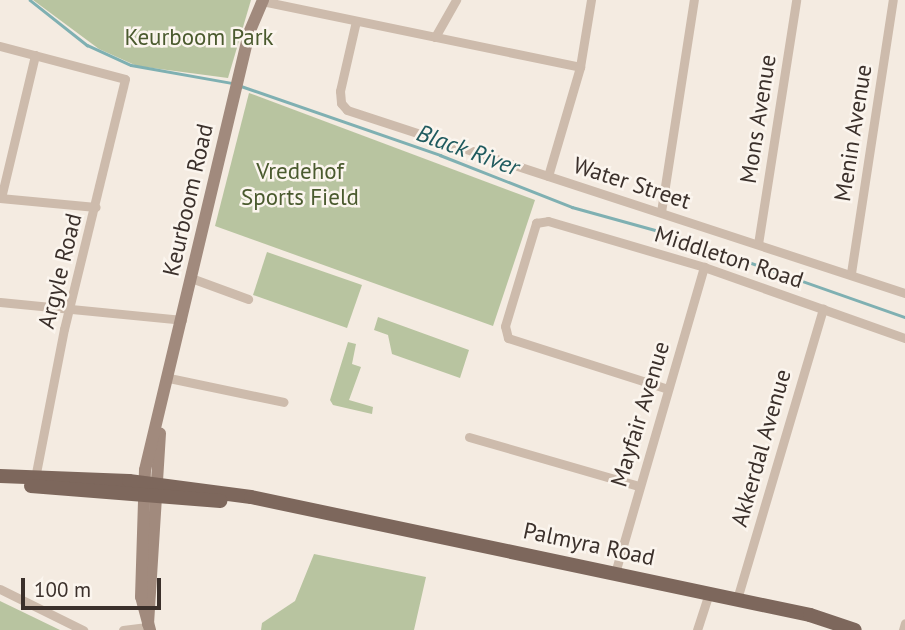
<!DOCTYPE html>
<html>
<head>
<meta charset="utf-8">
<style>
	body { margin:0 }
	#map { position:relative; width:905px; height:630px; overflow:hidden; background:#f4ebe1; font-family:"PT Sans",sans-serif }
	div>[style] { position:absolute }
	.green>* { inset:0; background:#b8c4a0 }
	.stream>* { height:2.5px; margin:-1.25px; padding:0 1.25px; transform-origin:1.25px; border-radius:1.25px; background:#7fb0b2 }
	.street>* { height:9px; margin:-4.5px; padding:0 4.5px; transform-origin:4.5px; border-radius:4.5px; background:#cdbbac }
	.secondary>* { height:12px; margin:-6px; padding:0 6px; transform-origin:6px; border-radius:6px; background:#a18a7d }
	.primary>* { height:14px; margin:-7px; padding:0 7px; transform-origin:7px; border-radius:7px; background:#7d675c }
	span { translate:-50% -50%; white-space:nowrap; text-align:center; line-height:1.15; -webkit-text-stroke:5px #fbf5ee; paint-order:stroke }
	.park-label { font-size:23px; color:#4a5a2e }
	.street-label { font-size:23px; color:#3b302b }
	.water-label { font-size:24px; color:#1f5a5e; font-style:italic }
	.scale { position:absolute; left:21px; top:578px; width:140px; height:32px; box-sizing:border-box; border:4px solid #3b302b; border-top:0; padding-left:9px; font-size:21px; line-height:24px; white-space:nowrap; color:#3b302b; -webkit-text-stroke:5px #fbf5ee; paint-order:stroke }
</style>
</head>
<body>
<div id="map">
	<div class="green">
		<i style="clip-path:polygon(33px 0,251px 0,228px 78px,137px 66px,99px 49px)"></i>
		<i style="clip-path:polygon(249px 93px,535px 200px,493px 326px,215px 226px)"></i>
		<i style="clip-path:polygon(267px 252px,362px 285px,347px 328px,253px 295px)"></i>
		<i style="clip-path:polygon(378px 317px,469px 350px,460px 378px,392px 354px,388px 335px,374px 330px)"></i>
		<i style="clip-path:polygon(348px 342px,356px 344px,352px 364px,361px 367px,349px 400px,373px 407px,372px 414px,333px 405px,330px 400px)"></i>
		<i style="clip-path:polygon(314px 554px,426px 577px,414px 630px,261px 630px,262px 623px,295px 601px)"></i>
		<i style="clip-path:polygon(0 601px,60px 630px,0 630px)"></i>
	</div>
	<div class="stream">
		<i style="left:30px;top:0;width:73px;rotate:38.3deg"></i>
		<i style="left:87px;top:45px;width:48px;rotate:24.4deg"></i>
		<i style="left:131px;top:65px;width:103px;rotate:10.1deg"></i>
		<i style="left:241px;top:86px;width:211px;rotate:19.1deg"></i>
		<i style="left:440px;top:155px;width:142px;rotate:21.5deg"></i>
		<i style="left:572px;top:207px;width:98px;rotate:15.5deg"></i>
		<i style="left:666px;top:233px;width:253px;rotate:19.4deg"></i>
	</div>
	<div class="street">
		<i style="left:262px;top:1px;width:325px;rotate:11.7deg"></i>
		<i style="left:356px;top:21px;width:72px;rotate:102.9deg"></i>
		<i style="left:340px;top:91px;width:12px;rotate:85deg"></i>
		<i style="left:341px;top:103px;width:9px;rotate:49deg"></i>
		<i style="left:347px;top:110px;width:587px;rotate:18.16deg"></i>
		<i style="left:435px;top:37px;width:43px;rotate:-60.4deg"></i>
		<i style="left:0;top:46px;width:129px;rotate:14.8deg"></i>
		<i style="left:125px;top:79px;width:257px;rotate:103.7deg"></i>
		<i style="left:64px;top:329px;width:152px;rotate:101deg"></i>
		<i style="left:548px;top:176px;width:114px;rotate:-73.6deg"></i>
		<i style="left:580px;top:67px;width:68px;rotate:-80.7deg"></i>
		<i style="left:0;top:198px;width:96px;rotate:5.4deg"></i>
		<i style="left:1px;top:198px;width:147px;rotate:-76.6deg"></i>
		<i style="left:661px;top:212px;width:215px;rotate:-81.2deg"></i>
		<i style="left:758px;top:244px;width:247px;rotate:-81.1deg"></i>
		<i style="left:851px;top:273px;width:276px;rotate:-81.3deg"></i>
		<i style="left:191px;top:278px;width:61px;rotate:20.2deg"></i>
		<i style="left:0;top:302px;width:183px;rotate:5.6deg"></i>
		<i style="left:169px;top:378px;width:117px;rotate:11.8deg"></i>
		<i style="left:668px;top:389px;width:168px;rotate:-162.3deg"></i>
		<i style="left:508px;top:338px;width:12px;rotate:-104deg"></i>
		<i style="left:505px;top:326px;width:108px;rotate:-73.2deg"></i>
		<i style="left:536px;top:223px;width:12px;rotate:-9deg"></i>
		<i style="left:548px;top:221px;width:163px;rotate:16.4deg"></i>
		<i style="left:704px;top:267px;width:213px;rotate:19.5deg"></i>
		<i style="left:469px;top:437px;width:177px;rotate:16.1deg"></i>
		<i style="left:615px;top:573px;width:319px;rotate:-73.8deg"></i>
		<i style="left:0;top:589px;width:93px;rotate:26.3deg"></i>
		<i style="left:737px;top:599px;width:303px;rotate:-73.5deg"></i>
		<i style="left:123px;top:630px;width:26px;rotate:-7deg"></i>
		<i style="left:697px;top:630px;width:39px;rotate:-72deg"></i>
		<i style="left:903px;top:630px;width:7px;rotate:-74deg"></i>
	</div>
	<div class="secondary">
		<i style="left:148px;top:624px;width:191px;rotate:-86.4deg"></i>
		<i style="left:150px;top:630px;width:34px;rotate:-105deg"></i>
		<i style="left:141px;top:597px;width:127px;rotate:-88.2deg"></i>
		<i style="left:145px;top:470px;width:449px;rotate:-76.6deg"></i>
		<i style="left:249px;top:33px;width:36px;rotate:-67deg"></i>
	</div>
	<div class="primary">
		<i style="left:0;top:476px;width:129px;rotate:2.2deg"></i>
		<i style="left:129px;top:481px;width:123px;rotate:7.5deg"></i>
		<i style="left:251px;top:497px;width:571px;rotate:11.92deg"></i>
		<i style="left:810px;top:615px;width:47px;rotate:18.4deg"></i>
		<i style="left:31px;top:486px;width:190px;rotate:4.5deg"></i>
	</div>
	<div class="park-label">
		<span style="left:199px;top:37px">Keurboom Park</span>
		<span style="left:300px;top:184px">Vredehof<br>Sports Field</span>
	</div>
	<div class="street-label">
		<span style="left:758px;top:119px;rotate:-81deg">Mons Avenue</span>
		<span style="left:853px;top:133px;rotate:-81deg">Menin Avenue</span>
		<span style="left:632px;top:183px;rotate:18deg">Water Street</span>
		<span style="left:188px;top:200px;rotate:-77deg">Keurboom Road</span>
		<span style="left:729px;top:257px;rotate:18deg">Middleton Road</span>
		<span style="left:60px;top:271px;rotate:-76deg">Argyle Road</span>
		<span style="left:640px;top:414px;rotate:-73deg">Mayfair Avenue</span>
		<span style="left:761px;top:448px;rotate:-74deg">Akkerdal Avenue</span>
		<span style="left:589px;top:544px;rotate:12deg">Palmyra Road</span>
	</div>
	<div class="water-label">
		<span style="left:468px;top:150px;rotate:20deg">Black River</span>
	</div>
	<div class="scale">100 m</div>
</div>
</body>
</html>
